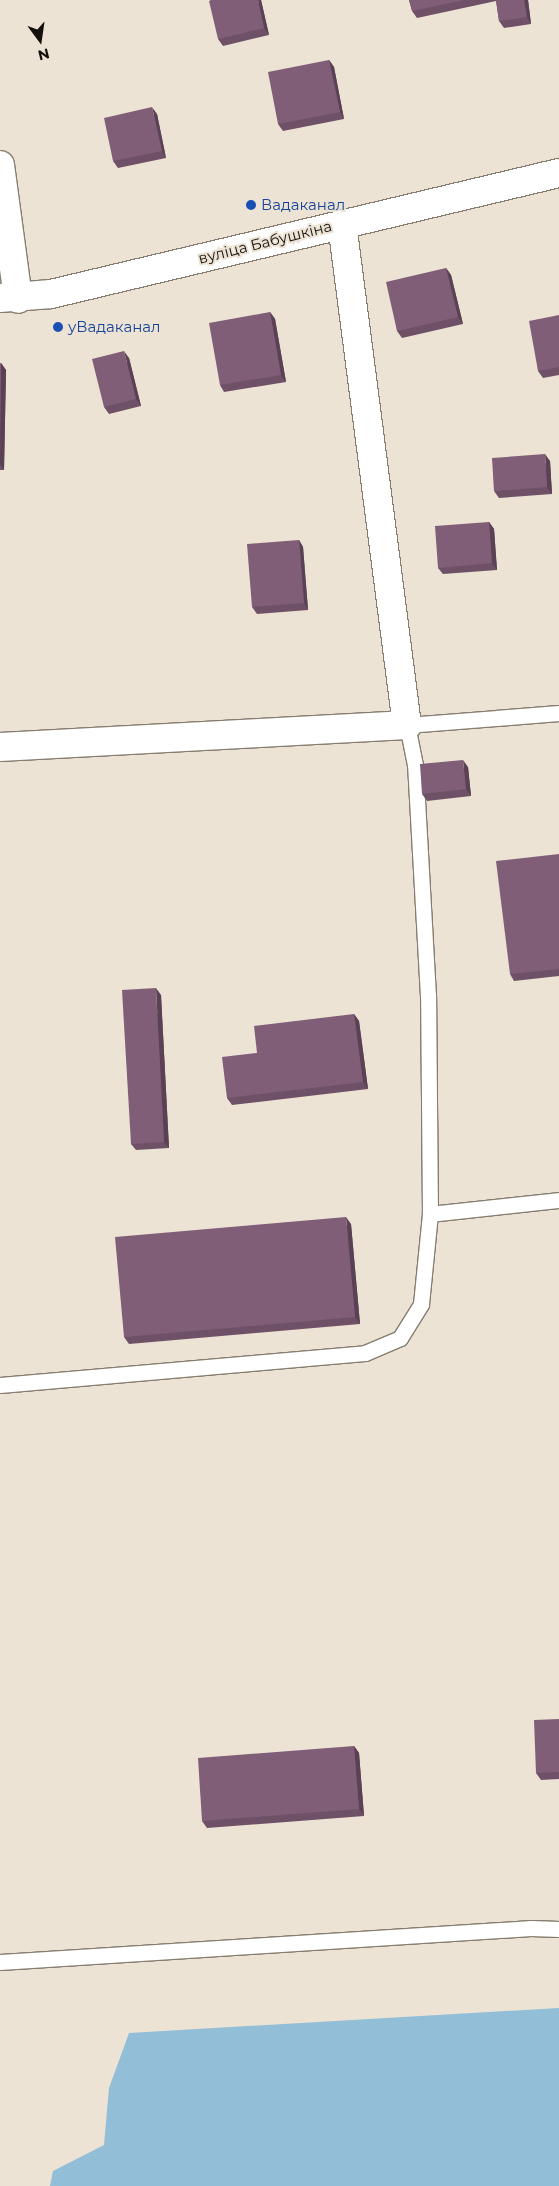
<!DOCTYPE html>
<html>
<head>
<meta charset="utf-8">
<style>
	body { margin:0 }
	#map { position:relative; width:559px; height:2186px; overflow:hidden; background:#ede3d5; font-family:Montserrat,sans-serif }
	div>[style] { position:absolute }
	.water>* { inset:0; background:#92bed7 }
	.roads { filter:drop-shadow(1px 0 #867d70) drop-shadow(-1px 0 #867d70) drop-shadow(0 1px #867d70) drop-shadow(0 -1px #867d70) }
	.service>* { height:15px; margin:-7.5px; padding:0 7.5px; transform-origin:7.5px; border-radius:7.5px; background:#fff }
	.minor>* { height:28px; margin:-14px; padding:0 14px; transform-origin:14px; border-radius:14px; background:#fff }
	.tertiary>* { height:28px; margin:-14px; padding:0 14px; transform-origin:14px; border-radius:14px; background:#fff }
	.wall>* { inset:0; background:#6e5167 }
	.shaded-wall>* { inset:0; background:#5a4254 }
	.building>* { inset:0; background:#805e78 }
	.dots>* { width:14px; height:14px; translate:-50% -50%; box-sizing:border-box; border:2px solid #ede3d5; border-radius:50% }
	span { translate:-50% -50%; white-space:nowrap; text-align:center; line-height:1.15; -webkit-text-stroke:4px #ede3d5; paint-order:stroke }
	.transit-label { font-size:15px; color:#164399 }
	.left { translate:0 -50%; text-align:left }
	.street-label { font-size:15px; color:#14110c }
	.north { position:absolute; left:15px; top:15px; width:50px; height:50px; -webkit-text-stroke:4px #ede3d5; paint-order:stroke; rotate:166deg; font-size:14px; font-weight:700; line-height:20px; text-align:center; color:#14110c }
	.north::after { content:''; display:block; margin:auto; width:18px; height:22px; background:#14110c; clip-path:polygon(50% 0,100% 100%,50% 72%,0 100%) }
</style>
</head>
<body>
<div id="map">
	<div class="water">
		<i style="clip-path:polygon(559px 2008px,559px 2186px,50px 2186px,53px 2171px,104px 2145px,109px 2088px,129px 2033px)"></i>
	</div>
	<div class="roads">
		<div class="service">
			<i style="left:430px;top:1214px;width:130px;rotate:-6.2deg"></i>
			<i style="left:0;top:1385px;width:366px;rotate:-5deg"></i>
			<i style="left:365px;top:1353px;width:38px;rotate:-23deg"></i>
			<i style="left:400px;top:1338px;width:40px;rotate:-58deg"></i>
			<i style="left:421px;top:1304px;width:90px;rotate:-84.3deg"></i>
			<i style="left:430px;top:1214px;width:218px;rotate:-90.5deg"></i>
			<i style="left:428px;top:996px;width:231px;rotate:-93.2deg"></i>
			<i style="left:415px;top:765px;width:41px;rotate:-101.3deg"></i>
			<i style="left:407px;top:725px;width:152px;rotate:-4.5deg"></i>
			<i style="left:0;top:1962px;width:532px;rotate:-3.66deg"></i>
			<i style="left:531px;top:1928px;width:28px;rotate:2deg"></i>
		</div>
		<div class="minor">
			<i style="left:0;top:165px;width:135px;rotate:82.3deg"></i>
			<i style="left:0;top:747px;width:408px;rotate:-3.1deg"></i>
			<i style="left:407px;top:725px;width:505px;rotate:-97.39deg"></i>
		</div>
		<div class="tertiary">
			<i style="left:0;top:298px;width:51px;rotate:-4.5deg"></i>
			<i style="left:51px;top:294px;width:522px;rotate:-13.4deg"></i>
		</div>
	</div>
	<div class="wall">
		<i style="clip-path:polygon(261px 0,269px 35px,223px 46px,218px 39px)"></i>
		<i style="clip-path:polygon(409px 0,528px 0,531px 24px,504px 28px,499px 21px,496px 1px,417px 18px,412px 11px)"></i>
		<i style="clip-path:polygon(329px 60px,334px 67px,344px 119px,283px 131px,278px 124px)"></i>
		<i style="clip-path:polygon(157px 114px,166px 158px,118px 168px,113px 161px)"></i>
		<i style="clip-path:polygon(446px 268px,451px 275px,463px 324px,402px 338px,397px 331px)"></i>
		<i style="clip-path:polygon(270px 312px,275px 319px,286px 382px,224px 392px,220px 385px)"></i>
		<i style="clip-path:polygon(559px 315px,559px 375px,543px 378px,538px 371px)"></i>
		<i style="clip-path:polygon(129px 358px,141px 406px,109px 414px,104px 407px)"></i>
		<i style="clip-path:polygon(0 363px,1px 363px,6px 370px,4px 470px,0 470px)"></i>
		<i style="clip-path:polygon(550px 461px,552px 494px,499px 498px,494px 491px)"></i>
		<i style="clip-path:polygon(489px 522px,494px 529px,497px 570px,443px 574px,438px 568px)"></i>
		<i style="clip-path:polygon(299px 540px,303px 547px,308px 610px,257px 614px,252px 607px)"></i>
		<i style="clip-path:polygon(468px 767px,471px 796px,427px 801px,422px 794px)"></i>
		<i style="clip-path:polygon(559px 854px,559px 976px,514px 981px,510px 974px)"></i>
		<i style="clip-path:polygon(161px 995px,169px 1148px,136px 1150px,131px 1144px)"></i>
		<i style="clip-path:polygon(354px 1014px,359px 1021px,368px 1089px,232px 1105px,227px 1098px,257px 1053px)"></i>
		<i style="clip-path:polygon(351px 1224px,360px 1324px,129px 1344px,124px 1337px)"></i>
		<i style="clip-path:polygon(559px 1719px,559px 1779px,541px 1780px,536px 1773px)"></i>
		<i style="clip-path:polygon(354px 1746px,359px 1753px,364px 1816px,207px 1828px,202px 1821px)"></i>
	</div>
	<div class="shaded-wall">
		<i style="clip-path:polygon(258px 0,261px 0,269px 35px,264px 28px)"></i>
		<i style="clip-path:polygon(524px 0,528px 0,531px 24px,527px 17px)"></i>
		<i style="clip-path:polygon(329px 60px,334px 67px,344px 119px,340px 112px)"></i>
		<i style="clip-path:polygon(152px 107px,157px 114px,166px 158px,162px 151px)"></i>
		<i style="clip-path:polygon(446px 268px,451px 275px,463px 324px,458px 317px)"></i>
		<i style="clip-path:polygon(270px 312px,275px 319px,286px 382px,281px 375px)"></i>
		<i style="clip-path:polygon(124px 351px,129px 358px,141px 406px,136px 399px)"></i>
		<i style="clip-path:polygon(1px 363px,6px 370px,4px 470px,0 464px)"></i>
		<i style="clip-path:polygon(545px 454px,550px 461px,552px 494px,547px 487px)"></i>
		<i style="clip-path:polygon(489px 522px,494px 529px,497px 570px,492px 563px)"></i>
		<i style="clip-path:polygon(299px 540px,303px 547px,308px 610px,304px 603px)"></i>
		<i style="clip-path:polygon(463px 760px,468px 767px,471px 796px,466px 789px)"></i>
		<i style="clip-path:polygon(156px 988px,161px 995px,169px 1148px,164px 1142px)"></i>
		<i style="clip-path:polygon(354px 1014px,359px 1021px,368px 1089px,363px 1082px)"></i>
		<i style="clip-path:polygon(346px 1217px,351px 1224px,360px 1324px,355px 1317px)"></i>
		<i style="clip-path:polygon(354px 1746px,359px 1753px,364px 1816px,359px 1809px)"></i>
	</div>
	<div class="building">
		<i style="clip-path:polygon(211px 0,258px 0,264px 28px,218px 39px,209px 1px)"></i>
		<i style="clip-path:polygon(409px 0,464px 0,412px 11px)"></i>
		<i style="clip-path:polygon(496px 0,524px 0,527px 17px,499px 21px)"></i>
		<i style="clip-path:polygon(329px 60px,340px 112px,278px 124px,268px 72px)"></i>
		<i style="clip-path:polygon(152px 107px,162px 151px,113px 161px,104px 118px)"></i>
		<i style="clip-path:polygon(446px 268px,458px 317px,397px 331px,386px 282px)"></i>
		<i style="clip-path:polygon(270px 312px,281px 375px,220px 385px,209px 323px)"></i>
		<i style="clip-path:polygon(559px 315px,559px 367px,538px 371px,529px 321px)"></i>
		<i style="clip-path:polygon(124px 351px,136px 399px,104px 407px,92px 359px)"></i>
		<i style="clip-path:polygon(0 363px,1px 363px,0 435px)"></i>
		<i style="clip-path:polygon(545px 454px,547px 487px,494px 491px,492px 458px)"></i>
		<i style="clip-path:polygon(489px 522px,492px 563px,438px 568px,435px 526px)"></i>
		<i style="clip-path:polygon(299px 540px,304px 603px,252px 607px,247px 544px)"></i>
		<i style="clip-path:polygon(463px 760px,466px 789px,422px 794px,420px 764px)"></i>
		<i style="clip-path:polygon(559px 854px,559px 969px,510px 974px,496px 861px)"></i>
		<i style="clip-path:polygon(156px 988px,164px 1142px,131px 1144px,122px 990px)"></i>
		<i style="clip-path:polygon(354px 1014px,363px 1082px,227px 1098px,222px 1057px,257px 1053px,254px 1026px)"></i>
		<i style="clip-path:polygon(346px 1217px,355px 1317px,124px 1337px,115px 1237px)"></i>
		<i style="clip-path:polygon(559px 1719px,559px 1772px,536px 1773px,534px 1720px)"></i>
		<i style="clip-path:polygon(354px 1746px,359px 1809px,202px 1821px,198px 1758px)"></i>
	</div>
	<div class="dots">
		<i style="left:251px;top:205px;background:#1a4fb4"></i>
		<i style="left:58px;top:327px;background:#1a4fb4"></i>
	</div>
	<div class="transit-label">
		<span class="left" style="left:261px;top:205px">Вадаканал</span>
		<span class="left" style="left:68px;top:327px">уВадаканал</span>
	</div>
	<div class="street-label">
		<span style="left:265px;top:242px;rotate:-14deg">вуліца Бабушкіна</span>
	</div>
	<div class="north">N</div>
</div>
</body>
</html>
